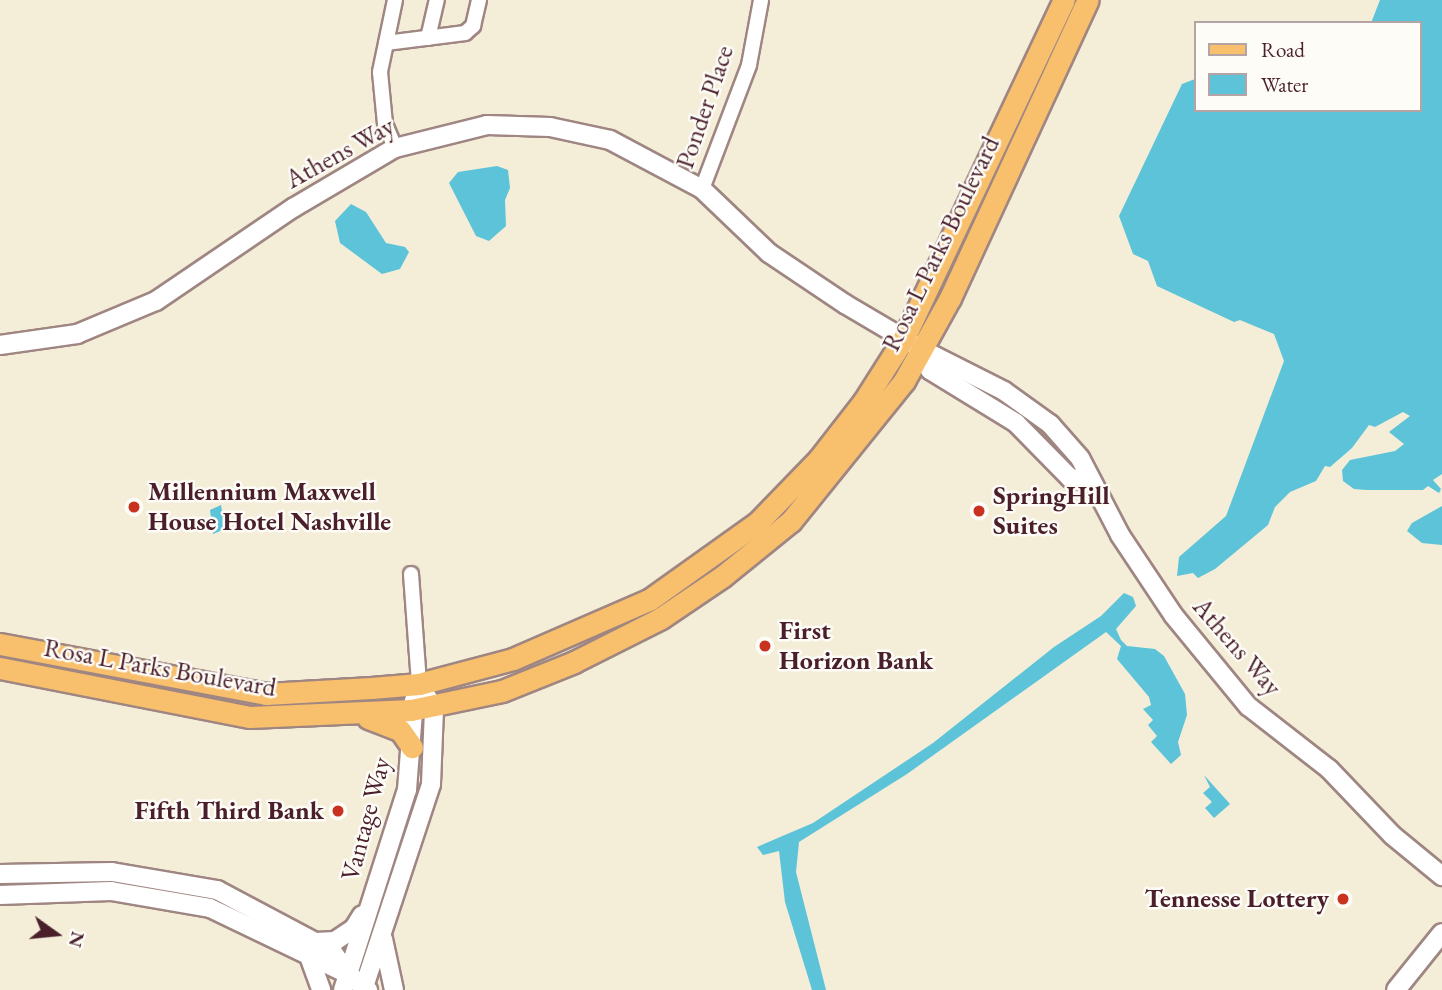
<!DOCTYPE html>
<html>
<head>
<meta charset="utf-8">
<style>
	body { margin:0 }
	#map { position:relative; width:1442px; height:990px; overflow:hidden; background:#f4edd8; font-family:"EB Garamond",serif }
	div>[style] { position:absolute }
	.water>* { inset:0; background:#5cc3d9 }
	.roads { filter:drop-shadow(2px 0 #9f8682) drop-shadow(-2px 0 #9f8682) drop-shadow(0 2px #9f8682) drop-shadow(0 -2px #9f8682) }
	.minor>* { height:14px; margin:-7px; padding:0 7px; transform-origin:7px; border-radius:7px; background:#fff }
	.tertiary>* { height:18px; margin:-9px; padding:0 9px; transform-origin:9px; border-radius:9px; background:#fff }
	.primary>* { height:21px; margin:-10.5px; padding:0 10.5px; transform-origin:10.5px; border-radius:10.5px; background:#f8bf6c }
	.dots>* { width:19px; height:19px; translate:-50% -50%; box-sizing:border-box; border:4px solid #fdfcf7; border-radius:50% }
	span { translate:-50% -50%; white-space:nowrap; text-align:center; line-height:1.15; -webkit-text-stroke:5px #fdfcf7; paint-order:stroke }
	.street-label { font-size:26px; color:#4a1f2b }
	.poi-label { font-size:26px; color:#4a1f2b; font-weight:700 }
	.left { translate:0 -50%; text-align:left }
	.right { translate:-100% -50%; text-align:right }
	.legend { position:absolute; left:1194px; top:21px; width:228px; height:91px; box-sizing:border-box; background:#fdfcf7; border:2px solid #b5a4a5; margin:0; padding:9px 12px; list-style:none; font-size:21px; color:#4a1f2b }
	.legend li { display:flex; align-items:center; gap:14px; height:35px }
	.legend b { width:35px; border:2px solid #b5a4a5 }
	.north { position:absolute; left:21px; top:899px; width:70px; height:70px; -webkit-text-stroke:5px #fdfcf7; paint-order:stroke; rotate:105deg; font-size:19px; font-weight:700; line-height:28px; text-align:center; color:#4a1f2b }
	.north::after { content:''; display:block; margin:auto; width:24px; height:32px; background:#4a1f2b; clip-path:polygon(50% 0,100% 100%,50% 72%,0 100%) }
</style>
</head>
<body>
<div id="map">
	<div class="water">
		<i style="clip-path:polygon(1380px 0,1442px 0,1442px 474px,1433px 480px,1441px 489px,1439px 493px,1428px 486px,1423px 490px,1367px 490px,1354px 489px,1343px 481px,1342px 470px,1350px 460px,1395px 451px,1404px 444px,1389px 432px,1410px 416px,1403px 412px,1375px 427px,1369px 425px,1352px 448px,1330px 467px,1325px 466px,1316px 481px,1290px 492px,1275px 507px,1268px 525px,1215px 569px,1198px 578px,1193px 573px,1177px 576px,1179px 557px,1226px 516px,1284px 361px,1274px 334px,1240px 320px,1234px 322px,1157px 286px,1148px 261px,1133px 254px,1119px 216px,1182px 84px,1195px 79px,1195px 110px,1419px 110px,1419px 23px,1371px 23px)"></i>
		<i style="clip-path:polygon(497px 166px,508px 170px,510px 188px,505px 200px,506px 226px,489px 241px,476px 236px,449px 183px,458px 172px)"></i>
		<i style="clip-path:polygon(351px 204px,366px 212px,386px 243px,405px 247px,409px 252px,400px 269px,382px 274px,340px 243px,335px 221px)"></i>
		<i style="clip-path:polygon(221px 505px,225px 529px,213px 534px,210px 510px)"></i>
		<i style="clip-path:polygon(1442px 506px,1442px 545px,1422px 543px,1407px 531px,1412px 523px)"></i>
		<i style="clip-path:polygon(1124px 593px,1133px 597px,1136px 606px,1116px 629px,1121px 640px,1127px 646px,1155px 649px,1164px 656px,1185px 694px,1187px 715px,1178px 742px,1181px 755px,1171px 764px,1151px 742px,1157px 736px,1148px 725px,1153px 720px,1143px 709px,1151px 705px,1149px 697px,1117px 659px,1121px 646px,1106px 632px,907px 774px,799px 842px,796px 872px,826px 990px,812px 990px,785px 902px,779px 851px,763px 855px,757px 847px,813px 823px,933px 743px,1054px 647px,1101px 616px)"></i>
		<i style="clip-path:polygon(1204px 775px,1230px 804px,1214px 818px,1205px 808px,1212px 802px,1203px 793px,1210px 787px)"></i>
	</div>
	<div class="roads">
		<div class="minor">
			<i style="left:395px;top:0;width:74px;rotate:101.8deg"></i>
			<i style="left:380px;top:72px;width:52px;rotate:84.5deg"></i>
			<i style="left:385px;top:124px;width:26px;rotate:67deg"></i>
			<i style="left:428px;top:38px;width:39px;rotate:-77deg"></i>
			<i style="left:386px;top:43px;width:80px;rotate:-7.2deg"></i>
			<i style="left:465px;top:33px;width:11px;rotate:-41deg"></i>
			<i style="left:473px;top:26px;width:27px;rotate:-77deg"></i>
			<i style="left:702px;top:189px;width:133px;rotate:-69.2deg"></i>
			<i style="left:749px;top:65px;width:66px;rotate:-79.5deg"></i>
			<i style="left:411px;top:574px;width:110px;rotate:85.8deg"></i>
		</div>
		<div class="tertiary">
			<i style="left:0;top:345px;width:78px;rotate:-8.1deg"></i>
			<i style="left:77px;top:334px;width:86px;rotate:-22.7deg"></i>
			<i style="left:156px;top:301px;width:166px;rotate:-34.2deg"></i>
			<i style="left:293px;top:208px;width:118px;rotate:-30.5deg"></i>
			<i style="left:395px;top:148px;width:95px;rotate:-14deg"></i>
			<i style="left:487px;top:125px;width:63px;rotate:1.8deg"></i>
			<i style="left:550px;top:127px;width:61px;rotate:12.2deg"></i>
			<i style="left:610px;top:140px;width:104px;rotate:28deg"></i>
			<i style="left:702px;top:189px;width:93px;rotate:43.7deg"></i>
			<i style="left:769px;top:253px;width:92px;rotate:33.9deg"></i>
			<i style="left:845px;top:304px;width:91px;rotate:30.5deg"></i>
			<i style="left:923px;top:350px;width:91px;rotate:26.8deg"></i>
			<i style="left:1004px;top:391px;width:57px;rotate:35.7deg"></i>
			<i style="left:1050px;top:424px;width:45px;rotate:48.6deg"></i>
			<i style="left:1080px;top:458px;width:87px;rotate:62.5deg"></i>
			<i style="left:1120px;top:535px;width:97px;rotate:56.3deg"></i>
			<i style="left:1174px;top:616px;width:117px;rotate:50.6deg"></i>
			<i style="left:1248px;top:706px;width:103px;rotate:37.9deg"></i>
			<i style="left:1329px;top:769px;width:91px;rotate:46.3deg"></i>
			<i style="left:1392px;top:835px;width:65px;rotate:39.4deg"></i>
			<i style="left:923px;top:350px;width:21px;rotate:71deg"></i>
			<i style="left:930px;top:370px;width:101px;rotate:31.6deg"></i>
			<i style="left:1016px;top:423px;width:77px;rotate:45.5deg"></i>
			<i style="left:1070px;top:478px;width:19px;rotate:9deg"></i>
			<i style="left:0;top:874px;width:112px;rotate:-1deg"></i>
			<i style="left:112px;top:872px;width:107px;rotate:9.7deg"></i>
			<i style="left:217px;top:890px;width:130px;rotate:27.9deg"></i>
			<i style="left:332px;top:951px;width:28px;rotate:55deg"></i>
			<i style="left:348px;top:974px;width:26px;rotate:39deg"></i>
			<i style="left:0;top:895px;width:111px;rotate:-2.1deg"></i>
			<i style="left:111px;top:891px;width:100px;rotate:9.7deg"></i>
			<i style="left:210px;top:908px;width:153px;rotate:25.6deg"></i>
			<i style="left:383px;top:939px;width:52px;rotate:77.8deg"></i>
			<i style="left:316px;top:942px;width:19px;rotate:-3deg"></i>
			<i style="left:335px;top:941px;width:23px;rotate:-34deg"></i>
			<i style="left:354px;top:928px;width:15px;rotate:-58deg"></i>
			<i style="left:310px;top:959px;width:33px;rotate:70deg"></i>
			<i style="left:343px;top:990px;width:210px;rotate:-72.3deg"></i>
			<i style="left:407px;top:790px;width:90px;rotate:-85.6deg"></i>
			<i style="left:363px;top:990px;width:217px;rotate:-71.7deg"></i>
			<i style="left:431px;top:784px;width:76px;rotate:-87.7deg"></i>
			<i style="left:434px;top:708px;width:28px;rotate:-122deg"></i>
			<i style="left:1396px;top:990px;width:73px;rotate:-51.1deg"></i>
		</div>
		<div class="primary">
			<i style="left:0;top:644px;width:271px;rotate:10.6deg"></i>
			<i style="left:266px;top:694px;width:105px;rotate:-3.3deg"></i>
			<i style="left:371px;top:688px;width:48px;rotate:-4.8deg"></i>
			<i style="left:419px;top:684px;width:97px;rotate:-14.9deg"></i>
			<i style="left:513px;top:659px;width:148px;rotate:-23.5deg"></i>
			<i style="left:649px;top:600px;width:133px;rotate:-35.5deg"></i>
			<i style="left:757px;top:523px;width:89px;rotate:-45.9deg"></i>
			<i style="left:819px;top:459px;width:73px;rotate:-52.2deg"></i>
			<i style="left:864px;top:401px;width:75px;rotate:-57.6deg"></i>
			<i style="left:904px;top:338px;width:374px;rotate:-64.7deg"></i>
			<i style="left:0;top:668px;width:255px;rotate:11.1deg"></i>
			<i style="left:250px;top:717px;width:161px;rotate:-2.5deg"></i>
			<i style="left:411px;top:710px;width:93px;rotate:-11.8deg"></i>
			<i style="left:502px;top:691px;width:78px;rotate:-21.9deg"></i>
			<i style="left:574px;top:662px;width:97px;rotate:-26.8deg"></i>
			<i style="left:661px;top:618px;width:75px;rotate:-34.1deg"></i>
			<i style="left:723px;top:576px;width:87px;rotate:-39deg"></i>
			<i style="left:791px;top:521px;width:180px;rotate:-51.1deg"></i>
			<i style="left:904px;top:381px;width:95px;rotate:-61deg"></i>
			<i style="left:950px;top:298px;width:328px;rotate:-65.2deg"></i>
			<i style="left:368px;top:718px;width:34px;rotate:21deg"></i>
			<i style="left:400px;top:730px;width:21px;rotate:55deg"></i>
		</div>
	</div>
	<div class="dots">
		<i style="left:134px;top:507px;background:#c8321e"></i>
		<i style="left:979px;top:511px;background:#c8321e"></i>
		<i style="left:765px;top:646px;background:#c8321e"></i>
		<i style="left:338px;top:811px;background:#c8321e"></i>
		<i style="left:1343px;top:899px;background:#c8321e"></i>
	</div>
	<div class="street-label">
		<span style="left:705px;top:107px;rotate:-71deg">Ponder Place</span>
		<span style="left:340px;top:153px;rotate:-29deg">Athens Way</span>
		<span style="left:941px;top:244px;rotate:-64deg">Rosa L Parks Boulevard</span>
		<span style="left:1237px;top:647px;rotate:49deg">Athens Way</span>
		<span style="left:160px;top:668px;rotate:10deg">Rosa L Parks Boulevard</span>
		<span style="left:366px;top:819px;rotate:-75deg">Vantage Way</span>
	</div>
	<div class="poi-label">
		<span class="left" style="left:148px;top:507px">Millennium Maxwell<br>House Hotel Nashville</span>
		<span class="left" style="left:993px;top:511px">SpringHill<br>Suites</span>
		<span class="left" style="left:779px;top:646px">First<br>Horizon Bank</span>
		<span class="right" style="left:324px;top:811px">Fifth Third Bank</span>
		<span class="right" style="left:1329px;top:899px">Tennesse Lottery</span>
	</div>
	<ul class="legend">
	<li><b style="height:9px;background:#f8bf6c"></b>Road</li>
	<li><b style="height:19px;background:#5cc3d9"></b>Water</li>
	</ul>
	<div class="north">N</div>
</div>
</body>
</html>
